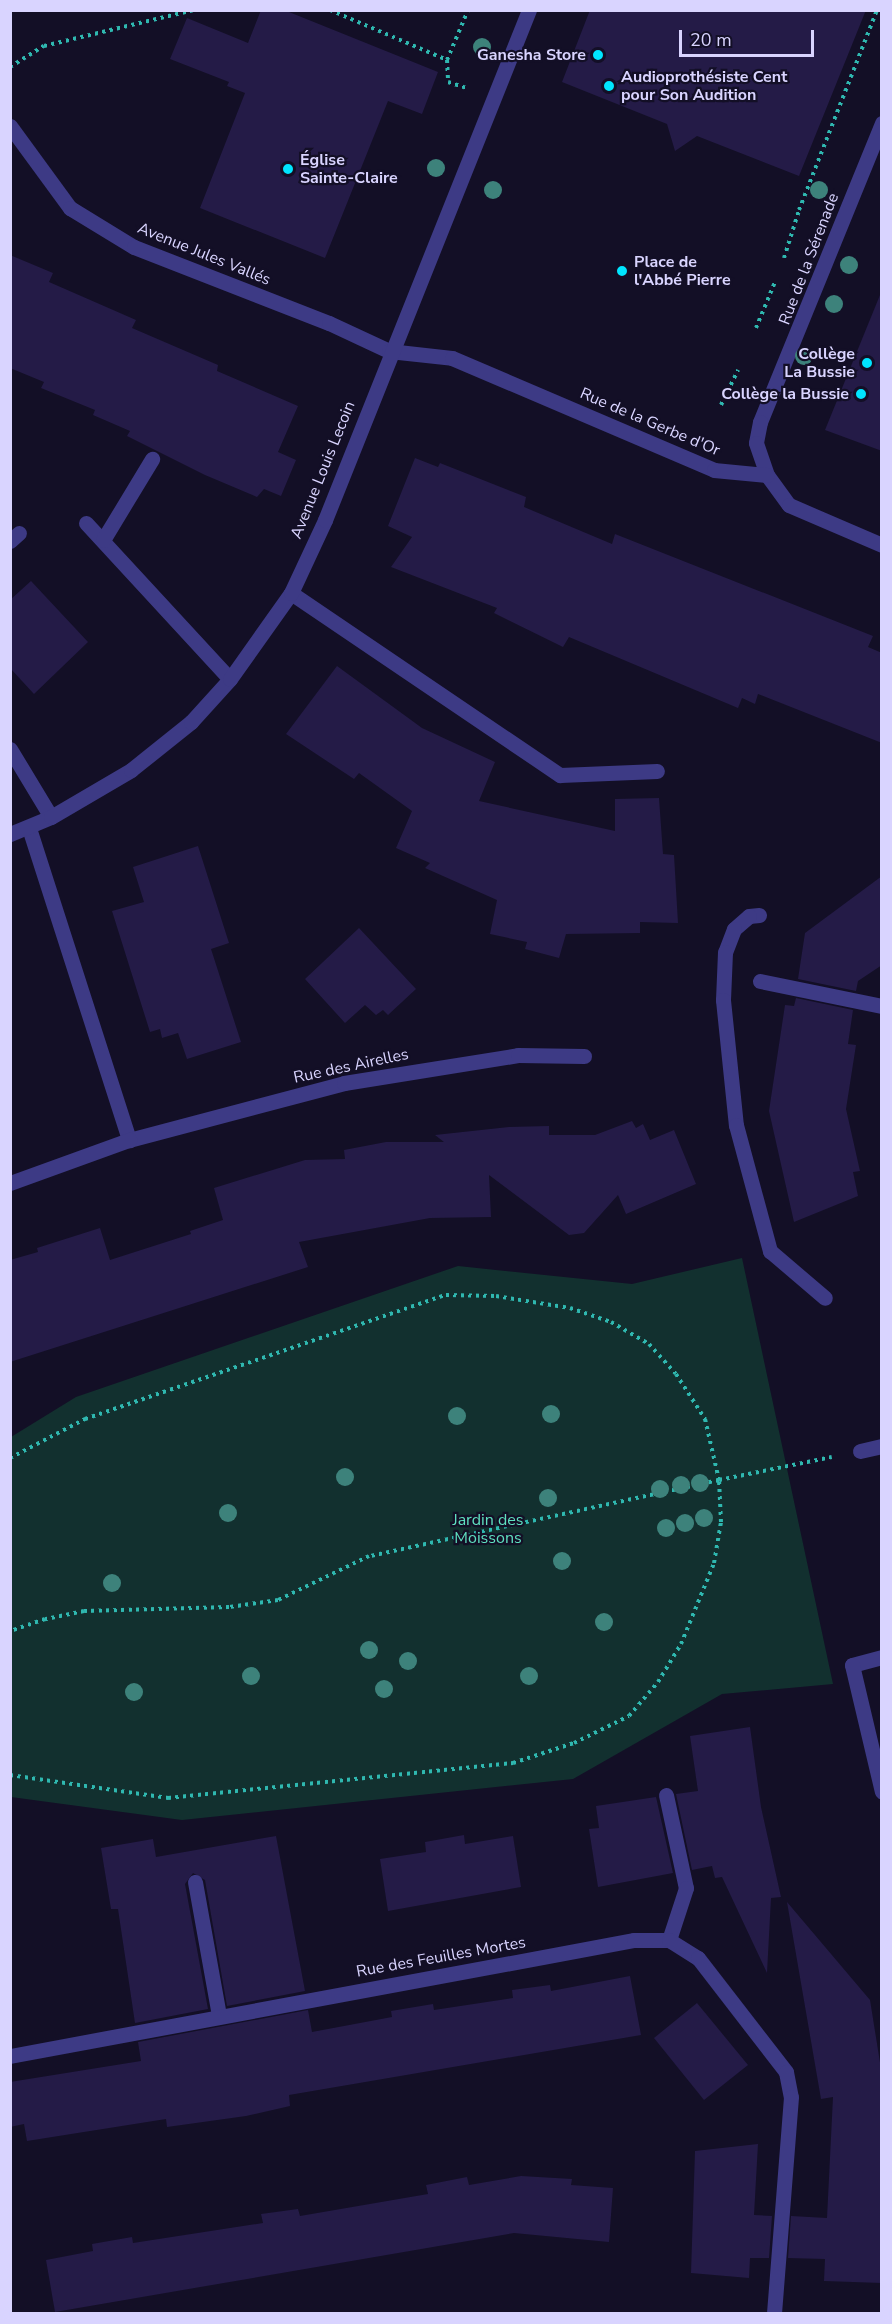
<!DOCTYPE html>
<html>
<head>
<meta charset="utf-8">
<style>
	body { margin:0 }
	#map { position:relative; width:892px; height:2324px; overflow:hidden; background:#130f26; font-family:"Nunito Sans",sans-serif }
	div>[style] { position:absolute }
	.green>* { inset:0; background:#12302f }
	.building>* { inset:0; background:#241b47 }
	.path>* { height:4px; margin-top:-2px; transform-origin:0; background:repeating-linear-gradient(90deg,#2fb8b0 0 3px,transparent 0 7.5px) }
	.minor>* { height:15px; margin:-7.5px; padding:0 7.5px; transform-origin:7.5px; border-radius:7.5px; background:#3d3a85 }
	.trees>* { width:18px; height:18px; margin:-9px; border-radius:50%; background:#3d827b }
	.dots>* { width:16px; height:16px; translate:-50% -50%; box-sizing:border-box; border:3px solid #130f26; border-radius:50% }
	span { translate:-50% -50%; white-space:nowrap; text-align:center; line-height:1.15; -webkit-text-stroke:4.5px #130f26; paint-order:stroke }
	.poi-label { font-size:16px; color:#d9d4ff; font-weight:700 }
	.right { translate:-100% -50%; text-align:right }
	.left { translate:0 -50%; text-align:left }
	.street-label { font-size:16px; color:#d9d4ff }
	.park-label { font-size:16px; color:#5fe0c0 }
	.frame { position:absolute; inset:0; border:12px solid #d9d4ff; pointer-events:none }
	.scale { position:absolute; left:679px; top:30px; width:135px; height:27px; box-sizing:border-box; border:3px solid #d9d4ff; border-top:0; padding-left:8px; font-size:18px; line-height:21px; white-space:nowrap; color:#d9d4ff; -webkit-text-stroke:4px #130f26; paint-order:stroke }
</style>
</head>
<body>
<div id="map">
	<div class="green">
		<i style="clip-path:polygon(742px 1258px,833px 1684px,722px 1694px,573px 1779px,182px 1820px,11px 1797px,11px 1437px,76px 1397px,458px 1266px,632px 1284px)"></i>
	</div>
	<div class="building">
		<i style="clip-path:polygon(261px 10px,284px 10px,438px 72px,422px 114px,388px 101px,325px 258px,200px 208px,245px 93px,227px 86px,229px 82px,170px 59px,187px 18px,248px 43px)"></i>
		<i style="clip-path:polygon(590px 10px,866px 10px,799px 176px,697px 136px,675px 151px,667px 124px,562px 82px)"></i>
		<i style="clip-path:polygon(10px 255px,53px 273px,49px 282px,136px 320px,132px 328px,218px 365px,217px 371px,298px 406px,278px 452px,296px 460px,281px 496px,264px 489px,257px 497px,205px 475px,127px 436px,130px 431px,93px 415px,95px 410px,41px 388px,44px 382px,10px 368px)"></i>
		<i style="clip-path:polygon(880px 295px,882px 295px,882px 451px,825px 430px)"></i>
		<i style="clip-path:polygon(415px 458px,438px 467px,440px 463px,526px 497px,524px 507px,612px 544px,615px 534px,873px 636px,868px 647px,882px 653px,882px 743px,758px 694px,755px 704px,742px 698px,738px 708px,569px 637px,563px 647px,494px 613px,497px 608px,391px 567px,412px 537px,388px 526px)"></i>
		<i style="clip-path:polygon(31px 581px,88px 642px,34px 694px,10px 668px,10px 600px)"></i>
		<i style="clip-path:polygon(337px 666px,422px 728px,495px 762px,479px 801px,615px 831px,615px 799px,659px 798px,663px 854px,674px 855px,678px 923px,640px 922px,640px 933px,566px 934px,559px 958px,525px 949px,527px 942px,490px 934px,497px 900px,425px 868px,430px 863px,396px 848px,412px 811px,359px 773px,354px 779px,286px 734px)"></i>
		<i style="clip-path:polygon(198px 846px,229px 943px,211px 949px,241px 1042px,187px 1059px,178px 1033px,162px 1038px,160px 1029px,150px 1032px,112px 911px,144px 902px,133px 867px)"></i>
		<i style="clip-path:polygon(882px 876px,882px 965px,858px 981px,856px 991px,798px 979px,805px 933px)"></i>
		<i style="clip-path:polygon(359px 928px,416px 989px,388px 1015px,383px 1010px,376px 1015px,365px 1005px,345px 1023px,305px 979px)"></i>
		<i style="clip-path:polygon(796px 998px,853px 1010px,848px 1044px,856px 1045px,846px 1109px,860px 1171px,853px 1172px,858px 1196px,794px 1222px,769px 1111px,785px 1005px,794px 1006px)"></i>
		<i style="clip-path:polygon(632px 1121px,636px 1128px,643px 1124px,650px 1140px,674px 1130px,696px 1184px,626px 1214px,618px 1195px,584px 1233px,569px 1235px,489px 1175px,491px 1217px,430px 1218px,299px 1242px,308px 1267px,10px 1362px,10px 1260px,38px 1252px,37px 1248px,100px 1228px,110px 1260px,191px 1234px,190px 1231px,223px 1220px,214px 1188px,305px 1160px,345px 1159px,344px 1150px,386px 1142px,444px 1142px,435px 1135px,509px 1127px,549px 1126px,549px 1135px,595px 1135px)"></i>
		<i style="clip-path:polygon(750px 1727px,761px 1807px,781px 1897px,771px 1898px,767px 1973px,722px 1877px,715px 1878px,712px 1866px,692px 1870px,676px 1794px,698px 1791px,690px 1736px)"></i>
		<i style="clip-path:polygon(656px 1797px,673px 1873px,598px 1887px,589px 1829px,599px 1828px,596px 1806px)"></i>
		<i style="clip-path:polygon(464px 1835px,465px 1844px,513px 1836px,521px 1887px,388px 1911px,380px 1859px,426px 1852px,425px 1842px)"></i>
		<i style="clip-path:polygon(276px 1836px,305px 1991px,227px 2006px,205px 1880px,193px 1873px,185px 1884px,208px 2009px,135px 2023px,118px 1909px,111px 1909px,101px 1848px,153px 1839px,156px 1857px)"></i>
		<i style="clip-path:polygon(787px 1902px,870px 2000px,882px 2075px,882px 2283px,824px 2281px,825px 2259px,788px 2258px,791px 2216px,827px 2218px,833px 2097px,821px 2099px)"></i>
		<i style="clip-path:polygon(630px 1976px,641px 2035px,289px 2095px,290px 2106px,246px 2116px,167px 2127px,166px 2119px,27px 2141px,24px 2124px,10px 2127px,10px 2082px,141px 2061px,138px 2042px,308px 2010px,312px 2032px,392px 2017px,391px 2011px,433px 2004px,434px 2010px,513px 1998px,512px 1990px,550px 1985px,551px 1991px)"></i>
		<i style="clip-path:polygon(697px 2003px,748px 2065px,704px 2100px,654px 2038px)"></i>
		<i style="clip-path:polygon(758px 2144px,754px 2215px,772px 2216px,769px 2258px,750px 2258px,749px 2278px,691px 2273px,695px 2151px)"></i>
		<i style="clip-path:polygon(521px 2176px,572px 2179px,571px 2185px,613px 2188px,609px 2242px,514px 2233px,55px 2312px,46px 2260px,93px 2251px,92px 2244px,132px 2237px,133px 2243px,263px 2223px,261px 2214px,298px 2209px,300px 2216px,428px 2194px,426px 2185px,467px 2177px,469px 2185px)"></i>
	</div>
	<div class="path">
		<i style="left:330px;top:10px;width:127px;rotate:23.1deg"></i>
		<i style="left:447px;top:60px;width:22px;rotate:87deg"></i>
		<i style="left:448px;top:82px;width:19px;rotate:18deg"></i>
		<i style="left:447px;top:60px;width:54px;rotate:-67.2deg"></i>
		<i style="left:10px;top:67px;width:40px;rotate:-32deg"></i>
		<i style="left:44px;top:46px;width:154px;rotate:-13.5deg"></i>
		<i style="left:784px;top:258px;width:50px;rotate:-72.6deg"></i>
		<i style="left:799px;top:210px;width:215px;rotate:-68.7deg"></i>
		<i style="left:756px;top:328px;width:50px;rotate:-67.6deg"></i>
		<i style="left:721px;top:405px;width:39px;rotate:-64deg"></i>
		<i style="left:10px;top:1458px;width:85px;rotate:-27.5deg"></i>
		<i style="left:85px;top:1419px;width:382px;rotate:-19deg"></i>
		<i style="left:446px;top:1295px;width:50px;rotate:1.1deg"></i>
		<i style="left:496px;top:1296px;width:75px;rotate:9.2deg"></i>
		<i style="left:570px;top:1308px;width:43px;rotate:18.9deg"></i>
		<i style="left:611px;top:1322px;width:44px;rotate:30.1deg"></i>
		<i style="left:649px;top:1344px;width:40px;rotate:48deg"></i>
		<i style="left:676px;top:1374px;width:54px;rotate:57.2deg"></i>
		<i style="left:705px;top:1419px;width:63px;rotate:77.1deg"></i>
		<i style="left:719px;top:1480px;width:358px;rotate:167.7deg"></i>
		<i style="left:369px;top:1556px;width:101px;rotate:154.2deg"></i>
		<i style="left:278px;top:1600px;width:49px;rotate:171.9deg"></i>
		<i style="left:229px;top:1607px;width:145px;rotate:178.4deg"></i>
		<i style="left:84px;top:1611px;width:40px;rotate:168deg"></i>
		<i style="left:45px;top:1619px;width:37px;rotate:161deg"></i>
		<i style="left:10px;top:1775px;width:160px;rotate:8.3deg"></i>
		<i style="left:168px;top:1798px;width:347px;rotate:-5.8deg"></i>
		<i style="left:513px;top:1763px;width:64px;rotate:-18.2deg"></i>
		<i style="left:574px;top:1743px;width:61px;rotate:-26.1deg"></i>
		<i style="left:629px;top:1716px;width:45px;rotate:-49.5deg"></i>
		<i style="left:658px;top:1682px;width:44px;rotate:-58.8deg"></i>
		<i style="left:681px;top:1644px;width:87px;rotate:-67.8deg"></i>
		<i style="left:714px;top:1563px;width:42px;rotate:-80.3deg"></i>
		<i style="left:721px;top:1522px;width:42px;rotate:-92.7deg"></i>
		<i style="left:719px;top:1480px;width:115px;rotate:-11.5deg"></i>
	</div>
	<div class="minor">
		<i style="left:882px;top:123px;width:323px;rotate:112.2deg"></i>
		<i style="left:760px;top:422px;width:21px;rotate:101deg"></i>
		<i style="left:756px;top:443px;width:34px;rotate:71deg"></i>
		<i style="left:767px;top:475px;width:37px;rotate:54deg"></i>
		<i style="left:789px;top:505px;width:101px;rotate:23.3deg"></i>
		<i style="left:10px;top:126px;width:102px;rotate:53.8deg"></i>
		<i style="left:70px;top:208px;width:75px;rotate:31.4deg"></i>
		<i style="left:134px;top:247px;width:209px;rotate:21.3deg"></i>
		<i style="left:329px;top:323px;width:66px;rotate:25deg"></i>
		<i style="left:389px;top:351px;width:63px;rotate:6.3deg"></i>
		<i style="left:452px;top:358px;width:285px;rotate:23.1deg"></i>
		<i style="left:714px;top:470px;width:53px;rotate:5.4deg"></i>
		<i style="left:86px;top:523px;width:212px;rotate:47.3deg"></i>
		<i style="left:103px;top:540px;width:95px;rotate:-58.8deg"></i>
		<i style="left:10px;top:541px;width:12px;rotate:-42deg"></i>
		<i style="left:291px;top:593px;width:325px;rotate:34.1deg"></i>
		<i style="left:560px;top:775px;width:97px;rotate:-2.4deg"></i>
		<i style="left:10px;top:749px;width:79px;rotate:58.9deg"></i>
		<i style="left:29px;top:828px;width:328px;rotate:72.2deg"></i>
		<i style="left:129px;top:1140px;width:222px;rotate:-14.8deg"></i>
		<i style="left:344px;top:1083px;width:176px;rotate:-9.1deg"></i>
		<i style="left:518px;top:1055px;width:66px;rotate:0.9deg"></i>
		<i style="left:10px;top:834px;width:44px;rotate:-22.5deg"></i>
		<i style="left:51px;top:817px;width:93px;rotate:-30.4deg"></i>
		<i style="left:131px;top:770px;width:77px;rotate:-38.7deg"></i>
		<i style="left:191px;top:722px;width:58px;rotate:-47.8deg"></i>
		<i style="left:230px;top:679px;width:105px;rotate:-54.7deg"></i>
		<i style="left:291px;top:593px;width:81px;rotate:-65deg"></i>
		<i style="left:325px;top:520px;width:549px;rotate:-68.2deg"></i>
		<i style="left:759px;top:915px;width:10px;rotate:174deg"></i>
		<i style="left:749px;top:916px;width:20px;rotate:139deg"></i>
		<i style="left:734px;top:929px;width:25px;rotate:111deg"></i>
		<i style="left:725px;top:952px;width:48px;rotate:92.4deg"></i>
		<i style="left:723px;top:1000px;width:126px;rotate:84.1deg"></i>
		<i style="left:736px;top:1125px;width:131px;rotate:74.9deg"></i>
		<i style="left:770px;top:1251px;width:72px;rotate:40.5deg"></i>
		<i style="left:760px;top:981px;width:125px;rotate:11.6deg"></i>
		<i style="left:10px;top:1183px;width:127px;rotate:-19.9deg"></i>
		<i style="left:860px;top:1451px;width:23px;rotate:-13deg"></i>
		<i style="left:882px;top:1657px;width:31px;rotate:165deg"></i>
		<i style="left:852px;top:1665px;width:130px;rotate:76.7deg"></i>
		<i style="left:666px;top:1795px;width:95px;rotate:77.9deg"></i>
		<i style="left:686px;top:1888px;width:55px;rotate:108.1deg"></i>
		<i style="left:195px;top:1882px;width:136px;rotate:79.8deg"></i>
		<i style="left:10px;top:2056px;width:635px;rotate:-10.53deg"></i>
		<i style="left:634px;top:1940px;width:35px"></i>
		<i style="left:669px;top:1940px;width:34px;rotate:32deg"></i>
		<i style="left:698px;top:1958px;width:144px;rotate:52.3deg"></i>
		<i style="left:786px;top:2072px;width:25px;rotate:79deg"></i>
		<i style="left:791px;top:2097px;width:218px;rotate:94.5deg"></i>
	</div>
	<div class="trees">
		<i style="left:482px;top:47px"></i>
		<i style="left:436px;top:168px"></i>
		<i style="left:493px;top:190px"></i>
		<i style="left:819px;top:190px"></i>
		<i style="left:849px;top:265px"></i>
		<i style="left:834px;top:304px"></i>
		<i style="left:804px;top:356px"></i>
		<i style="left:551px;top:1414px"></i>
		<i style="left:457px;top:1416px"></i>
		<i style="left:345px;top:1477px"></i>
		<i style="left:700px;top:1483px"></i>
		<i style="left:681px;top:1485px"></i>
		<i style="left:660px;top:1489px"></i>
		<i style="left:548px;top:1498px"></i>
		<i style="left:228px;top:1513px"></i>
		<i style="left:704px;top:1518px"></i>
		<i style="left:685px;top:1523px"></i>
		<i style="left:666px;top:1528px"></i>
		<i style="left:562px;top:1561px"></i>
		<i style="left:112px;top:1583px"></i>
		<i style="left:604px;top:1622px"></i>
		<i style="left:369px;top:1650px"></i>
		<i style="left:408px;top:1661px"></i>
		<i style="left:251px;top:1676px"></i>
		<i style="left:529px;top:1676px"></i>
		<i style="left:384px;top:1689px"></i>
		<i style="left:134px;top:1692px"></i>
	</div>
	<div class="dots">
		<i style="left:598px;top:55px;background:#00e5ff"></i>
		<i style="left:609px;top:86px;background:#00e5ff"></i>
		<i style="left:288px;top:169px;background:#00e5ff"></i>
		<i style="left:622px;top:271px;background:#00e5ff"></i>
		<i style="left:867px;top:363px;background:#00e5ff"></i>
		<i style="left:861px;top:394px;background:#00e5ff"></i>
	</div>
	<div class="poi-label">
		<span class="right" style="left:586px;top:55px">Ganesha Store</span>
		<span class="left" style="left:621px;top:86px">Audioprothésiste Cent<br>pour Son Audition</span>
		<span class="left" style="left:300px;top:169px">Église<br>Sainte-Claire</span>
		<span class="left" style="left:634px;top:271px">Place de<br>l'Abbé Pierre</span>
		<span class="right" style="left:855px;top:363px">Collège<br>La Bussie</span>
		<span class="right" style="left:849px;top:394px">Collège la Bussie</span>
	</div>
	<div class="street-label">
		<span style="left:204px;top:254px;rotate:22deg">Avenue Jules Vallés</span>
		<span style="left:809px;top:259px;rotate:-69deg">Rue de la Sérenade</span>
		<span style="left:650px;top:422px;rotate:23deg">Rue de la Gerbe d'Or</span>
		<span style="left:323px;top:470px;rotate:-68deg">Avenue Louis Lecoin</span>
		<span style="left:351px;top:1066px;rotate:-12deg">Rue des Airelles</span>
		<span style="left:441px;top:1957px;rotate:-10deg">Rue des Feuilles Mortes</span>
	</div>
	<div class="park-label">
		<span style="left:488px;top:1529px">Jardin des<br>Moissons</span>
	</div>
	<div class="frame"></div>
	<div class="scale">20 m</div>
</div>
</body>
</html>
